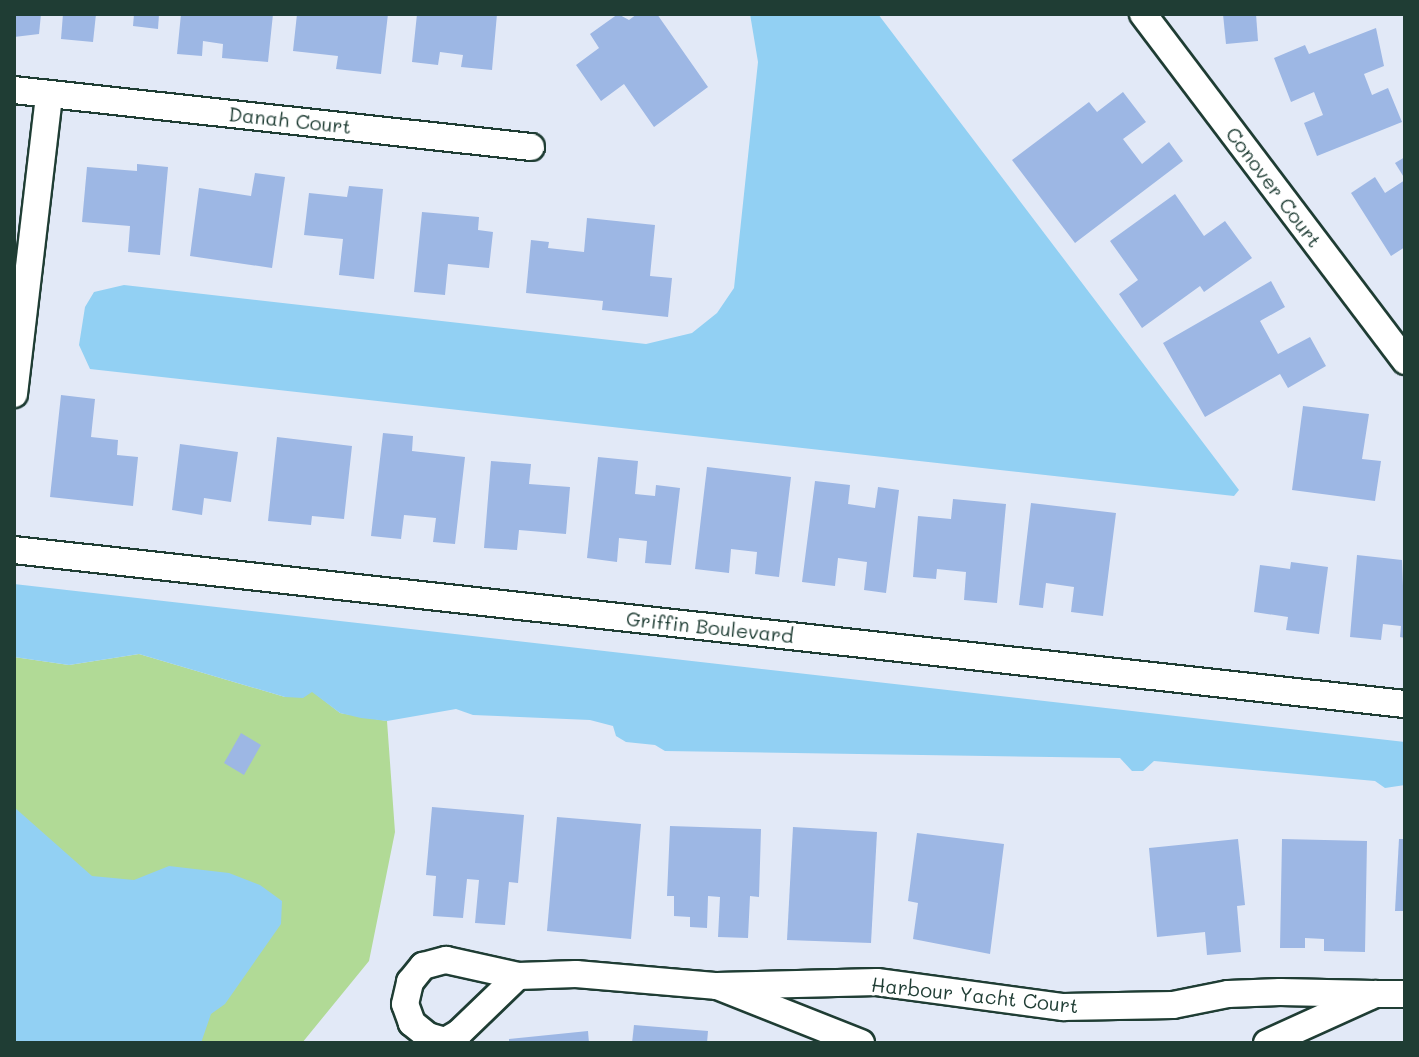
<!DOCTYPE html>
<html>
<head>
<meta charset="utf-8">
<style>
	body { margin:0 }
	#map { position:relative; width:1419px; height:1057px; overflow:hidden; background:#e2e9f7; font-family:Mali,sans-serif }
	div>[style] { position:absolute }
	.green>* { inset:0; background:#b1da96 }
	.water>* { inset:0; background:#92d0f3 }
	.building>* { inset:0; background:#9db7e4 }
	.roads { filter:drop-shadow(2px 0 #1f3d34) drop-shadow(-2px 0 #1f3d34) drop-shadow(0 2px #1f3d34) drop-shadow(0 -2px #1f3d34) }
	.minor>* { height:26px; margin:-13px; padding:0 13px; transform-origin:13px; border-radius:13px; background:#fff }
	span { translate:-50% -50%; white-space:nowrap; text-align:center; line-height:1.15; -webkit-text-stroke:7px #fff; paint-order:stroke }
	.street-label { font-size:20px; color:#1f3d34 }
	.frame { position:absolute; inset:0; border:16px solid #1f3d34; pointer-events:none }
</style>
</head>
<body>
<div id="map">
	<div class="green">
		<i style="clip-path:polygon(139px 654px,285px 697px,312px 691px,340px 713px,387px 721px,395px 832px,369px 961px,302px 1043px,14px 1043px,14px 657px,69px 665px)"></i>
	</div>
	<div class="water">
		<i style="clip-path:polygon(750px 14px,878px 14px,1239px 490px,1234px 496px,90px 369px,79px 345px,85px 307px,94px 292px,124px 285px,646px 344px,692px 333px,717px 313px,734px 288px,758px 62px)"></i>
		<i style="clip-path:polygon(14px 584px,1405px 742px,1405px 785px,1385px 788px,1375px 781px,1154px 761px,1143px 771px,1132px 771px,1120px 758px,665px 751px,655px 745px,626px 742px,616px 736px,613px 726px,590px 720px,473px 715px,456px 709px,387px 721px,361px 718px,340px 713px,312px 692px,303px 698px,285px 697px,139px 654px,69px 665px,14px 657px)"></i>
		<i style="clip-path:polygon(14px 807px,92px 876px,134px 880px,169px 866px,229px 873px,260px 885px,282px 901px,281px 924px,225px 1004px,211px 1014px,201px 1043px,14px 1043px)"></i>
	</div>
	<div class="building">
		<i style="clip-path:polygon(14px 14px,41px 14px,39px 34px,14px 37px)"></i>
		<i style="clip-path:polygon(63px 14px,96px 14px,93px 42px,61px 39px)"></i>
		<i style="clip-path:polygon(134px 14px,159px 14px,158px 29px,133px 26px)"></i>
		<i style="clip-path:polygon(181px 14px,273px 14px,268px 62px,222px 58px,223px 44px,203px 41px,202px 56px,177px 54px)"></i>
		<i style="clip-path:polygon(297px 14px,388px 14px,381px 74px,336px 69px,338px 56px,293px 51px)"></i>
		<i style="clip-path:polygon(417px 14px,497px 14px,492px 70px,461px 67px,463px 55px,440px 52px,438px 65px,412px 62px)"></i>
		<i style="clip-path:polygon(618px 14px,629px 20px,637px 14px,657px 14px,708px 87px,654px 127px,624px 84px,601px 101px,576px 65px,599px 48px,590px 34px)"></i>
		<i style="clip-path:polygon(1223px 14px,1256px 14px,1258px 41px,1226px 44px)"></i>
		<i style="clip-path:polygon(1376px 28px,1384px 66px,1364px 74px,1372px 95px,1388px 88px,1402px 122px,1317px 156px,1304px 123px,1323px 115px,1314px 92px,1291px 102px,1274px 58px,1305px 45px,1309px 54px)"></i>
		<i style="clip-path:polygon(1123px 92px,1146px 122px,1123px 139px,1142px 164px,1169px 142px,1183px 161px,1075px 243px,1012px 160px,1089px 102px,1097px 112px)"></i>
		<i style="clip-path:polygon(1405px 157px,1405px 179px,1395px 163px)"></i>
		<i style="clip-path:polygon(137px 164px,168px 167px,160px 255px,128px 252px,130px 226px,82px 222px,87px 167px,137px 171px)"></i>
		<i style="clip-path:polygon(255px 173px,285px 177px,272px 268px,190px 256px,199px 188px,251px 196px)"></i>
		<i style="clip-path:polygon(1375px 177px,1385px 193px,1405px 180px,1405px 247px,1391px 256px,1351px 193px)"></i>
		<i style="clip-path:polygon(349px 186px,383px 189px,374px 279px,339px 275px,343px 239px,304px 235px,309px 193px,347px 197px)"></i>
		<i style="clip-path:polygon(1175px 194px,1204px 236px,1225px 221px,1252px 258px,1204px 292px,1200px 286px,1142px 328px,1119px 294px,1138px 280px,1110px 241px)"></i>
		<i style="clip-path:polygon(422px 212px,479px 217px,478px 230px,493px 232px,489px 268px,448px 264px,445px 295px,414px 292px)"></i>
		<i style="clip-path:polygon(587px 218px,655px 225px,650px 276px,672px 278px,668px 317px,602px 310px,603px 301px,526px 293px,531px 240px,549px 242px,548px 248px,584px 252px)"></i>
		<i style="clip-path:polygon(1271px 281px,1285px 307px,1260px 321px,1278px 354px,1310px 337px,1326px 366px,1288px 388px,1280px 374px,1205px 417px,1163px 343px)"></i>
		<i style="clip-path:polygon(61px 395px,95px 399px,91px 437px,118px 440px,117px 455px,138px 457px,133px 506px,50px 497px)"></i>
		<i style="clip-path:polygon(1303px 406px,1369px 414px,1362px 459px,1381px 461px,1375px 501px,1292px 490px)"></i>
		<i style="clip-path:polygon(383px 433px,413px 436px,412px 451px,465px 457px,455px 544px,433px 542px,436px 518px,404px 515px,401px 539px,371px 536px)"></i>
		<i style="clip-path:polygon(277px 437px,352px 446px,344px 519px,312px 516px,311px 525px,268px 521px)"></i>
		<i style="clip-path:polygon(180px 444px,238px 452px,231px 502px,204px 498px,202px 515px,172px 510px)"></i>
		<i style="clip-path:polygon(598px 457px,638px 461px,635px 494px,655px 496px,656px 485px,680px 488px,671px 565px,645px 563px,647px 541px,619px 538px,617px 562px,587px 558px)"></i>
		<i style="clip-path:polygon(491px 461px,531px 464px,529px 484px,570px 487px,566px 534px,519px 530px,517px 550px,484px 548px)"></i>
		<i style="clip-path:polygon(707px 467px,791px 477px,779px 577px,755px 574px,757px 552px,731px 549px,729px 573px,695px 569px)"></i>
		<i style="clip-path:polygon(815px 481px,850px 485px,848px 504px,875px 508px,878px 487px,899px 490px,886px 593px,864px 590px,867px 562px,838px 558px,835px 586px,802px 582px)"></i>
		<i style="clip-path:polygon(953px 499px,1006px 504px,997px 603px,964px 600px,966px 572px,937px 569px,936px 579px,913px 577px,918px 516px,951px 519px)"></i>
		<i style="clip-path:polygon(1031px 503px,1116px 513px,1103px 616px,1071px 612px,1074px 587px,1046px 583px,1043px 608px,1019px 605px)"></i>
		<i style="clip-path:polygon(1357px 555px,1402px 560px,1405px 638px,1400px 637px,1401px 626px,1383px 624px,1381px 640px,1350px 637px)"></i>
		<i style="clip-path:polygon(1291px 562px,1328px 567px,1319px 634px,1286px 630px,1288px 617px,1254px 612px,1260px 565px,1290px 569px)"></i>
		<i style="clip-path:polygon(241px 733px,261px 745px,244px 775px,224px 763px)"></i>
		<i style="clip-path:polygon(432px 807px,524px 815px,518px 883px,509px 882px,505px 925px,475px 923px,479px 880px,467px 879px,463px 918px,433px 916px,436px 876px,426px 875px)"></i>
		<i style="clip-path:polygon(557px 817px,641px 824px,631px 939px,547px 931px)"></i>
		<i style="clip-path:polygon(670px 826px,761px 829px,759px 897px,750px 896px,748px 938px,718px 937px,720px 897px,708px 896px,707px 928px,690px 927px,690px 917px,674px 916px,674px 896px,667px 896px)"></i>
		<i style="clip-path:polygon(793px 827px,877px 832px,871px 943px,787px 940px)"></i>
		<i style="clip-path:polygon(917px 833px,1004px 844px,990px 954px,913px 939px,918px 903px,908px 901px)"></i>
		<i style="clip-path:polygon(1238px 839px,1245px 905px,1237px 906px,1241px 952px,1207px 955px,1205px 932px,1157px 937px,1149px 848px)"></i>
		<i style="clip-path:polygon(1282px 839px,1367px 841px,1365px 952px,1324px 951px,1324px 939px,1305px 938px,1305px 948px,1280px 948px)"></i>
		<i style="clip-path:polygon(1399px 839px,1405px 839px,1405px 911px,1395px 911px)"></i>
		<i style="clip-path:polygon(634px 1025px,708px 1031px,707px 1043px,632px 1043px)"></i>
		<i style="clip-path:polygon(588px 1031px,589px 1043px,509px 1043px,509px 1039px)"></i>
	</div>
	<div class="roads">
		<div class="minor">
			<i style="left:1143px;top:14px;width:435px;rotate:52.9deg"></i>
			<i style="left:14px;top:90px;width:520px;rotate:6.29deg"></i>
			<i style="left:14px;top:394px;width:302px;rotate:-83.3deg"></i>
			<i style="left:14px;top:550px;width:1399px;rotate:6.32deg"></i>
			<i style="left:446px;top:960px;width:74px;rotate:12.5deg"></i>
			<i style="left:518px;top:976px;width:82px;rotate:136deg"></i>
			<i style="left:459px;top:1033px;width:16px;rotate:150deg"></i>
			<i style="left:445px;top:1041px;width:18px;rotate:-164deg"></i>
			<i style="left:428px;top:1036px;width:21px;rotate:-141deg"></i>
			<i style="left:412px;top:1023px;width:20px;rotate:-110deg"></i>
			<i style="left:405px;top:1004px;width:23px;rotate:-77deg"></i>
			<i style="left:410px;top:982px;width:21px;rotate:-51deg"></i>
			<i style="left:423px;top:966px;width:24px;rotate:-15deg"></i>
			<i style="left:518px;top:976px;width:58px;rotate:-2deg"></i>
			<i style="left:576px;top:974px;width:142px;rotate:4.9deg"></i>
			<i style="left:717px;top:986px;width:155px;rotate:21.6deg"></i>
			<i style="left:717px;top:986px;width:160px;rotate:-1.4deg"></i>
			<i style="left:877px;top:982px;width:188px;rotate:7.7deg"></i>
			<i style="left:1063px;top:1007px;width:110px;rotate:-1deg"></i>
			<i style="left:1173px;top:1005px;width:56px;rotate:-11.3deg"></i>
			<i style="left:1228px;top:994px;width:52px;rotate:-2.2deg"></i>
			<i style="left:1280px;top:992px;width:95px;rotate:1.2deg"></i>
			<i style="left:1267px;top:1043px;width:119px;rotate:-24.4deg"></i>
			<i style="left:1375px;top:994px;width:30px"></i>
		</div>
	</div>
	<div class="street-label">
		<span style="left:290px;top:120px;rotate:6deg">Danah Court</span>
		<span style="left:1274px;top:187px;rotate:53deg">Conover Court</span>
		<span style="left:710px;top:627px;rotate:6deg">Griffin Boulevard</span>
		<span style="left:975px;top:995px;rotate:6deg">Harbour Yacht Court</span>
	</div>
	<div class="frame"></div>
</div>
</body>
</html>
